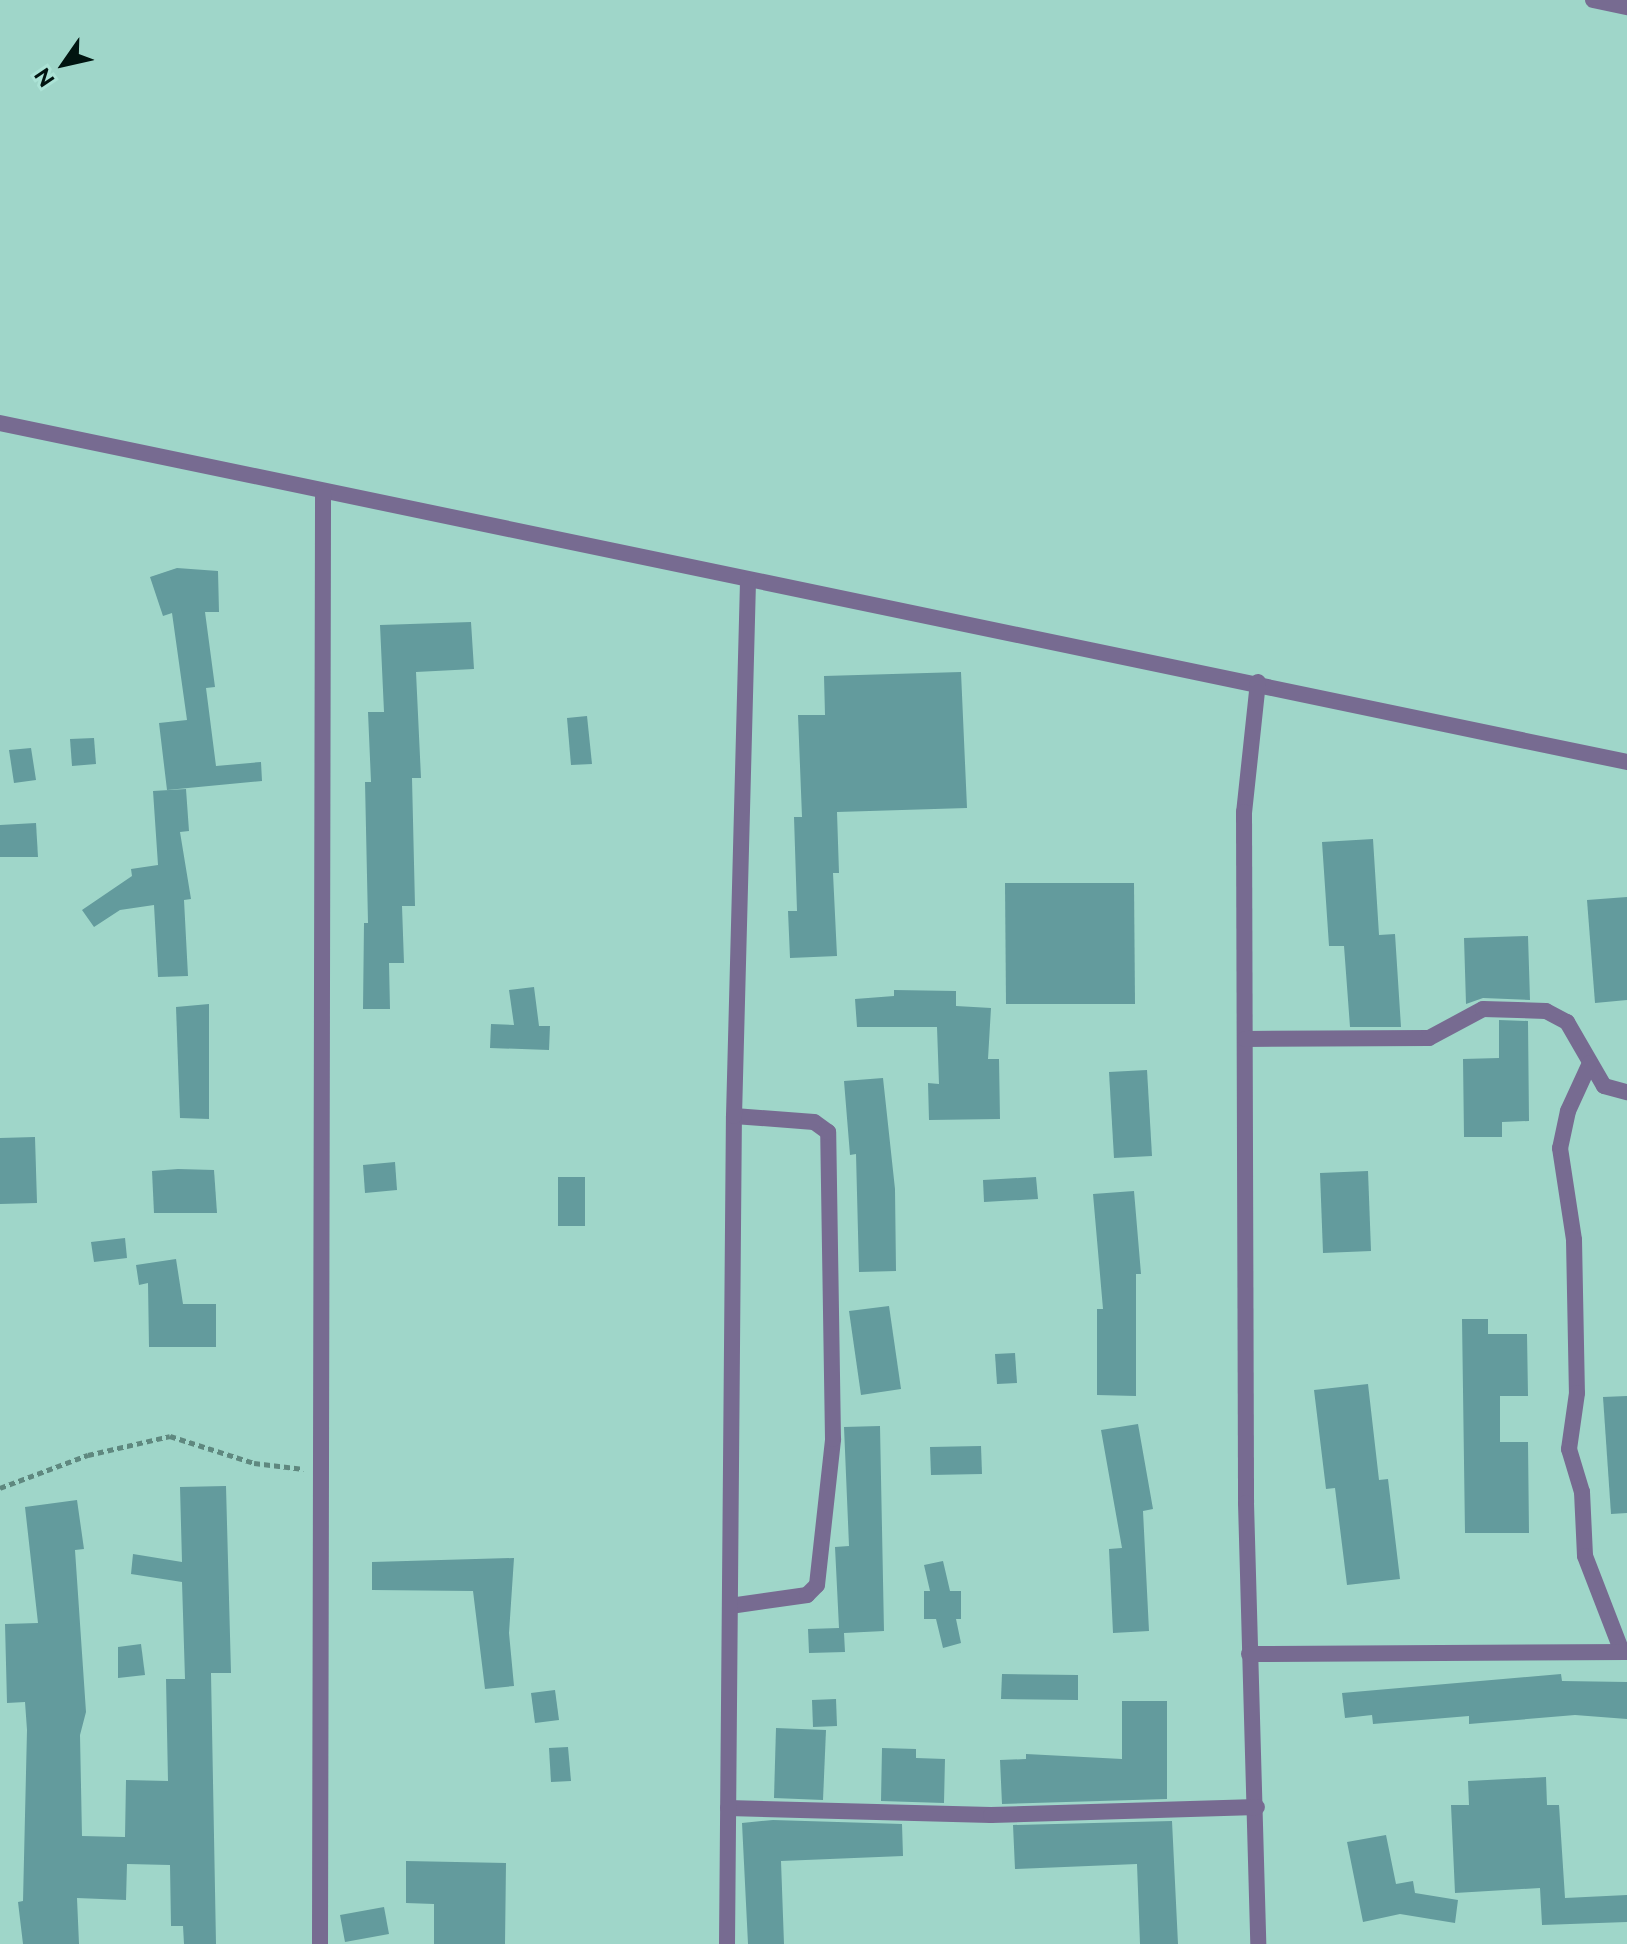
<!DOCTYPE html>
<html>
<head>
<meta charset="utf-8">
<style>
	body { margin:0 }
	#map { position:relative; width:1627px; height:1944px; overflow:hidden; background:#9fd6c9; font-family:Raleway,sans-serif }
	div>[style] { position:absolute }
	.building>* { inset:0; background:#639b9d }
	.path>* { height:5px; margin-top:-2.5px; transform-origin:0; background:repeating-linear-gradient(90deg,#5f887f 0 6px,transparent 0 10px) }
	.lane>* { height:16px; margin:-8px; padding:0 8px; transform-origin:8px; border-radius:8px; background:#776b91 }
	.street>* { height:16px; margin:-8px; padding:0 8px; transform-origin:8px; border-radius:8px; background:#776b91 }
	span { translate:-50% -50%; white-space:nowrap; text-align:center; line-height:1.15; -webkit-text-stroke:7px #ace3d6; paint-order:stroke }
	.north { position:absolute; left:24px; top:24px; width:80px; height:80px; -webkit-text-stroke:6px #ace3d6; paint-order:stroke; rotate:236deg; font-size:22px; font-weight:700; line-height:32px; text-align:center; color:#011410 }
	.north::after { content:''; display:block; margin:auto; width:28px; height:36px; background:#011410; clip-path:polygon(50% 0,100% 100%,50% 72%,0 100%) }
</style>
</head>
<body>
<div id="map">
	<div class="building">
		<i style="clip-path:polygon(177px 568px,218px 571px,219px 612px,205px 612px,215px 687px,206px 688px,216px 766px,261px 762px,262px 781px,167px 790px,159px 723px,187px 720px,172px 613px,163px 616px,150px 577px)"></i>
		<i style="clip-path:polygon(471px 622px,474px 669px,416px 672px,421px 778px,412px 778px,415px 906px,402px 906px,404px 963px,389px 963px,390px 1009px,363px 1009px,364px 923px,368px 923px,365px 782px,371px 782px,368px 712px,384px 712px,380px 625px)"></i>
		<i style="clip-path:polygon(961px 672px,967px 808px,837px 812px,839px 873px,833px 873px,837px 956px,790px 958px,788px 911px,797px 911px,794px 817px,802px 817px,798px 715px,825px 715px,824px 676px)"></i>
		<i style="clip-path:polygon(587px 716px,592px 764px,571px 765px,567px 718px)"></i>
		<i style="clip-path:polygon(94px 738px,96px 764px,72px 766px,70px 739px)"></i>
		<i style="clip-path:polygon(31px 748px,36px 780px,14px 783px,9px 750px)"></i>
		<i style="clip-path:polygon(186px 789px,189px 831px,180px 832px,191px 899px,184px 900px,188px 976px,158px 977px,154px 905px,120px 910px,94px 927px,82px 910px,132px 876px,131px 869px,158px 865px,153px 791px)"></i>
		<i style="clip-path:polygon(36px 823px,38px 857px,0 857px,0 825px)"></i>
		<i style="clip-path:polygon(1373px 839px,1379px 935px,1395px 934px,1401px 1027px,1350px 1027px,1344px 946px,1329px 946px,1322px 842px)"></i>
		<i style="clip-path:polygon(1005px 883px,1134px 883px,1135px 1004px,1006px 1004px)"></i>
		<i style="clip-path:polygon(1627px 897px,1627px 1000px,1595px 1003px,1587px 900px)"></i>
		<i style="clip-path:polygon(1528px 936px,1530px 1000px,1483px 998px,1466px 1004px,1464px 938px)"></i>
		<i style="clip-path:polygon(534px 987px,539px 1026px,550px 1026px,549px 1050px,490px 1048px,491px 1024px,514px 1025px,509px 990px)"></i>
		<i style="clip-path:polygon(894px 990px,956px 991px,956px 1006px,991px 1008px,988px 1059px,999px 1059px,1000px 1119px,929px 1120px,928px 1083px,939px 1084px,937px 1027px,857px 1027px,855px 999px,894px 996px)"></i>
		<i style="clip-path:polygon(209px 1004px,209px 1119px,180px 1118px,176px 1007px)"></i>
		<i style="clip-path:polygon(1499px 1020px,1528px 1021px,1529px 1121px,1502px 1122px,1502px 1137px,1464px 1137px,1463px 1059px,1499px 1058px)"></i>
		<i style="clip-path:polygon(1147px 1070px,1152px 1156px,1114px 1158px,1109px 1072px)"></i>
		<i style="clip-path:polygon(883px 1078px,895px 1189px,896px 1271px,859px 1272px,856px 1154px,850px 1155px,844px 1081px)"></i>
		<i style="clip-path:polygon(35px 1137px,37px 1203px,0 1204px,0 1138px)"></i>
		<i style="clip-path:polygon(395px 1162px,397px 1190px,365px 1193px,363px 1165px)"></i>
		<i style="clip-path:polygon(178px 1169px,214px 1170px,217px 1213px,154px 1213px,152px 1171px)"></i>
		<i style="clip-path:polygon(1368px 1171px,1371px 1251px,1323px 1253px,1320px 1173px)"></i>
		<i style="clip-path:polygon(558px 1177px,585px 1177px,585px 1226px,558px 1226px)"></i>
		<i style="clip-path:polygon(1036px 1177px,1038px 1199px,984px 1202px,983px 1180px)"></i>
		<i style="clip-path:polygon(1134px 1191px,1141px 1274px,1136px 1274px,1136px 1396px,1097px 1395px,1097px 1309px,1103px 1309px,1093px 1194px)"></i>
		<i style="clip-path:polygon(125px 1238px,127px 1258px,94px 1262px,91px 1242px)"></i>
		<i style="clip-path:polygon(176px 1259px,183px 1304px,216px 1304px,216px 1347px,149px 1347px,148px 1283px,139px 1285px,136px 1265px)"></i>
		<i style="clip-path:polygon(889px 1306px,901px 1389px,861px 1395px,849px 1311px)"></i>
		<i style="clip-path:polygon(1462px 1319px,1488px 1319px,1488px 1334px,1527px 1334px,1528px 1396px,1500px 1396px,1500px 1442px,1528px 1442px,1529px 1533px,1465px 1533px)"></i>
		<i style="clip-path:polygon(1015px 1353px,1017px 1383px,997px 1384px,995px 1354px)"></i>
		<i style="clip-path:polygon(1368px 1384px,1379px 1480px,1388px 1479px,1400px 1579px,1347px 1585px,1335px 1488px,1326px 1489px,1314px 1390px)"></i>
		<i style="clip-path:polygon(1627px 1396px,1627px 1513px,1611px 1514px,1603px 1397px)"></i>
		<i style="clip-path:polygon(1138px 1424px,1153px 1509px,1143px 1511px,1149px 1631px,1113px 1633px,1109px 1549px,1122px 1548px,1101px 1430px)"></i>
		<i style="clip-path:polygon(880px 1426px,884px 1631px,844px 1633px,845px 1652px,809px 1653px,808px 1629px,839px 1628px,835px 1547px,849px 1546px,844px 1427px)"></i>
		<i style="clip-path:polygon(981px 1446px,982px 1474px,931px 1475px,930px 1447px)"></i>
		<i style="clip-path:polygon(226px 1486px,231px 1673px,211px 1673px,216px 1944px,184px 1944px,183px 1926px,171px 1926px,170px 1865px,127px 1864px,126px 1900px,77px 1898px,79px 1944px,23px 1944px,18px 1902px,23px 1901px,27px 1730px,25px 1702px,7px 1703px,5px 1624px,38px 1623px,25px 1507px,77px 1500px,84px 1549px,75px 1550px,86px 1712px,80px 1735px,82px 1836px,125px 1837px,126px 1780px,168px 1781px,166px 1679px,185px 1679px,182px 1582px,131px 1574px,133px 1554px,182px 1562px,180px 1487px)"></i>
		<i style="clip-path:polygon(514px 1558px,509px 1633px,514px 1686px,485px 1689px,473px 1591px,372px 1590px,372px 1562px)"></i>
		<i style="clip-path:polygon(943px 1561px,950px 1591px,961px 1591px,961px 1619px,956px 1619px,961px 1643px,943px 1648px,936px 1619px,924px 1619px,924px 1591px,930px 1591px,924px 1565px)"></i>
		<i style="clip-path:polygon(141px 1644px,145px 1675px,118px 1678px,118px 1647px)"></i>
		<i style="clip-path:polygon(1002px 1674px,1078px 1675px,1078px 1700px,1001px 1699px)"></i>
		<i style="clip-path:polygon(1561px 1674px,1562px 1681px,1627px 1682px,1627px 1719px,1575px 1715px,1469px 1724px,1469px 1716px,1373px 1724px,1372px 1715px,1345px 1718px,1342px 1693px)"></i>
		<i style="clip-path:polygon(555px 1690px,559px 1720px,535px 1723px,531px 1693px)"></i>
		<i style="clip-path:polygon(836px 1699px,837px 1726px,813px 1727px,812px 1700px)"></i>
		<i style="clip-path:polygon(1122px 1701px,1167px 1701px,1167px 1799px,1002px 1804px,1000px 1760px,1026px 1759px,1026px 1754px,1122px 1759px)"></i>
		<i style="clip-path:polygon(776px 1728px,826px 1730px,823px 1800px,774px 1798px)"></i>
		<i style="clip-path:polygon(568px 1747px,571px 1781px,551px 1782px,549px 1748px)"></i>
		<i style="clip-path:polygon(882px 1748px,916px 1749px,916px 1758px,945px 1759px,944px 1803px,881px 1801px)"></i>
		<i style="clip-path:polygon(1546px 1777px,1547px 1805px,1559px 1805px,1565px 1898px,1627px 1895px,1627px 1922px,1542px 1925px,1540px 1888px,1455px 1893px,1451px 1805px,1469px 1805px,1468px 1781px)"></i>
		<i style="clip-path:polygon(773px 1820px,902px 1824px,903px 1856px,781px 1861px,784px 1944px,748px 1944px,742px 1823px)"></i>
		<i style="clip-path:polygon(1172px 1821px,1178px 1944px,1140px 1944px,1137px 1864px,1015px 1869px,1013px 1825px)"></i>
		<i style="clip-path:polygon(1386px 1835px,1396px 1884px,1413px 1881px,1415px 1893px,1458px 1900px,1455px 1923px,1400px 1914px,1363px 1922px,1347px 1842px)"></i>
		<i style="clip-path:polygon(406px 1861px,506px 1863px,505px 1944px,434px 1944px,434px 1904px,406px 1903px)"></i>
		<i style="clip-path:polygon(384px 1907px,389px 1934px,345px 1942px,340px 1915px)"></i>
	</div>
	<div class="path">
		<i style="left:0;top:1488px;width:94px;rotate:-20.6deg"></i>
		<i style="left:88px;top:1455px;width:84px;rotate:-13deg"></i>
		<i style="left:170px;top:1436px;width:88px;rotate:17.8deg"></i>
		<i style="left:254px;top:1463px;width:50px;rotate:6.8deg"></i>
	</div>
	<div class="lane">
		<i style="left:1593px;top:0;width:35px;rotate:12deg"></i>
	</div>
	<div class="street">
		<i style="left:0;top:423px;width:1662px;rotate:11.77deg"></i>
		<i style="left:1258px;top:682px;width:131px;rotate:96.1deg"></i>
		<i style="left:1244px;top:812px;width:691px;rotate:89.83deg"></i>
		<i style="left:1246px;top:1503px;width:441px;rotate:88.4deg"></i>
		<i style="left:1245px;top:1039px;width:184px;rotate:-0.3deg"></i>
		<i style="left:1429px;top:1038px;width:61px;rotate:-28.2deg"></i>
		<i style="left:1483px;top:1009px;width:63px;rotate:1.8deg"></i>
		<i style="left:1546px;top:1011px;width:24px;rotate:28deg"></i>
		<i style="left:1567px;top:1022px;width:74px;rotate:60deg"></i>
		<i style="left:1604px;top:1086px;width:24px;rotate:15deg"></i>
		<i style="left:1590px;top:1063px;width:53px;rotate:114.6deg"></i>
		<i style="left:1568px;top:1111px;width:38px;rotate:102deg"></i>
		<i style="left:1560px;top:1148px;width:93px;rotate:81.3deg"></i>
		<i style="left:1574px;top:1240px;width:153px;rotate:88.9deg"></i>
		<i style="left:1577px;top:1393px;width:57px;rotate:98.1deg"></i>
		<i style="left:1569px;top:1449px;width:45px;rotate:73.2deg"></i>
		<i style="left:1582px;top:1492px;width:64px;rotate:87.3deg"></i>
		<i style="left:1585px;top:1556px;width:103px;rotate:68.9deg"></i>
		<i style="left:730px;top:1606px;width:78px;rotate:-8.1deg"></i>
		<i style="left:807px;top:1595px;width:14px;rotate:-45deg"></i>
		<i style="left:817px;top:1585px;width:147px;rotate:-83.7deg"></i>
		<i style="left:833px;top:1439px;width:307px;rotate:-90.9deg"></i>
		<i style="left:828px;top:1132px;width:17px;rotate:-144deg"></i>
		<i style="left:814px;top:1122px;width:80px;rotate:-175.7deg"></i>
		<i style="left:1249px;top:1654px;width:378px;rotate:-0.3deg"></i>
		<i style="left:728px;top:1808px;width:263px;rotate:1.5deg"></i>
		<i style="left:991px;top:1815px;width:266px;rotate:-1.7deg"></i>
		<i style="left:320px;top:1944px;width:1451px;rotate:-89.88deg"></i>
		<i style="left:727px;top:1944px;width:828px;rotate:-89.52deg"></i>
		<i style="left:734px;top:1116px;width:536px;rotate:-88.5deg"></i>
	</div>
	<div class="north">N</div>
</div>
</body>
</html>
